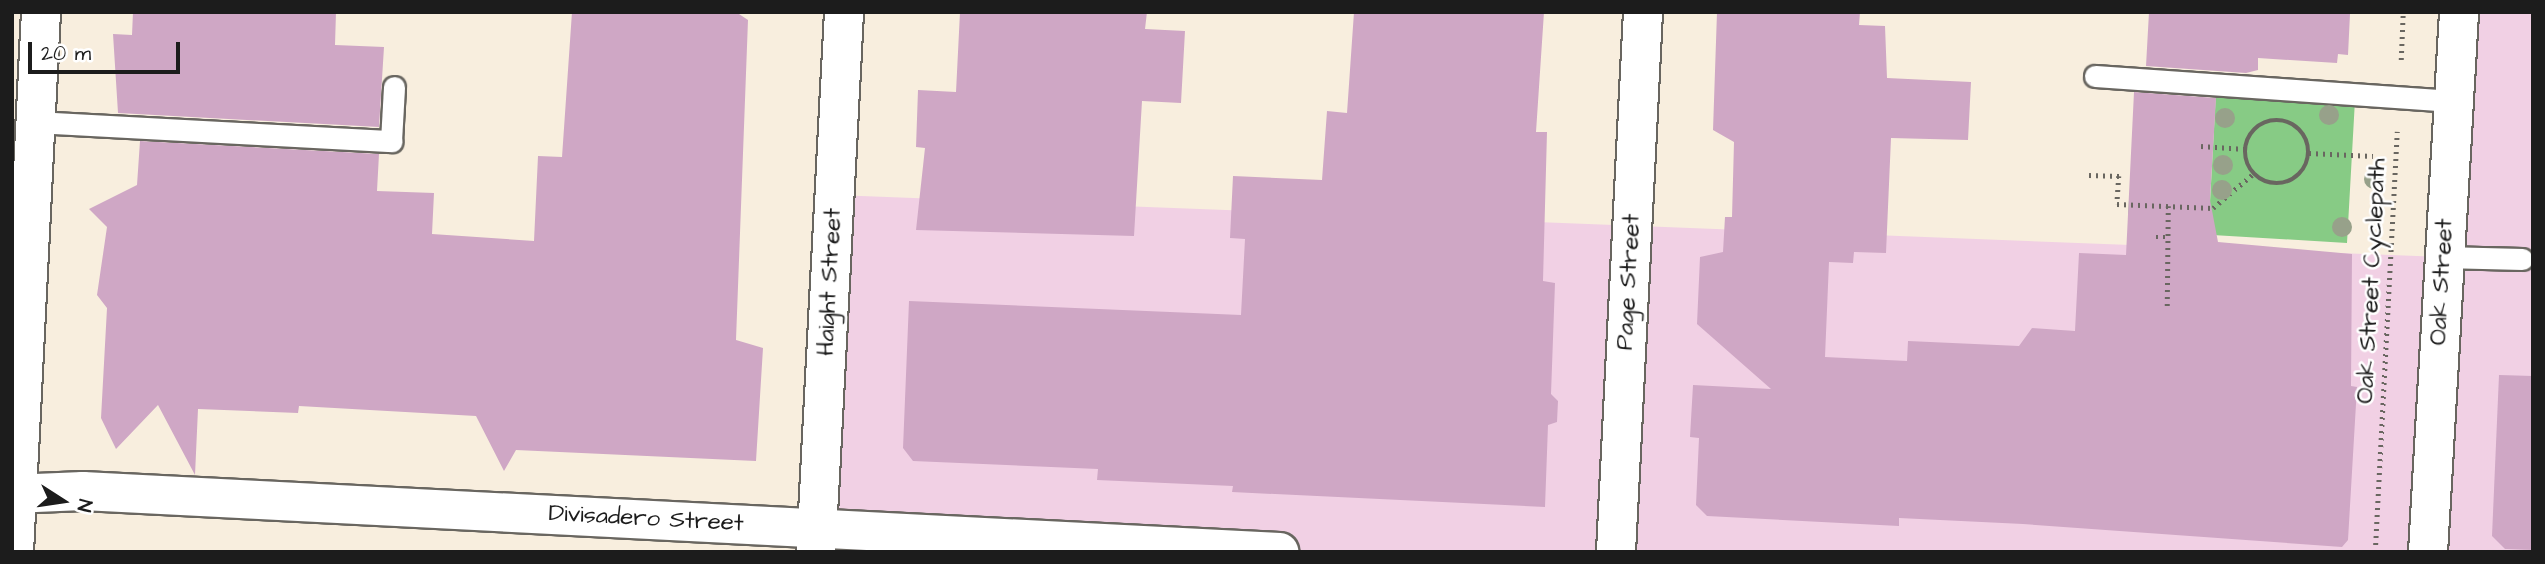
<!DOCTYPE html>
<html>
<head>
<meta charset="utf-8">
<style>
	body { margin:0 }
	#map { position:relative; width:2545px; height:564px; overflow:hidden; background:#f8eede; font-family:"Architects Daughter",sans-serif }
	div>[style] { position:absolute }
	.built>* { inset:0; background:#f1d0e4 }
	.green>* { inset:0; background:#87cb85 }
	.building>* { inset:0; background:#cfa7c5 }
	.path>* { height:4.5px; margin-top:-2.25px; transform-origin:0; background:repeating-linear-gradient(90deg,#696660 0 2px,transparent 0 7px) }
	.path>.ring { margin:-2.25px; padding:0; box-sizing:content-box; background:none; border:4.5px solid #696660; border-radius:50% }
	.roads { filter:drop-shadow(2px 0 #696660) drop-shadow(-2px 0 #696660) drop-shadow(0 2px #696660) drop-shadow(0 -2px #696660) }
	.service>* { height:21px; margin:-10.5px; padding:0 10.5px; transform-origin:10.5px; border-radius:10.5px; background:#fff }
	.minor>* { height:38px; margin:-19px; padding:0 19px; transform-origin:19px; border-radius:19px; background:#fff }
	.tertiary>* { height:38px; margin:-19px; padding:0 19px; transform-origin:19px; border-radius:19px; background:#fff }
	.secondary>* { height:38px; margin:-19px; padding:0 19px; transform-origin:19px; border-radius:19px; background:#fff }
	.primary>* { height:38px; margin:-19px; padding:0 19px; transform-origin:19px; border-radius:19px; background:#fff }
	.trees>* { width:20px; height:20px; margin:-10px; border-radius:50%; background:#97a18a }
	span { translate:-50% -50%; white-space:nowrap; text-align:center; line-height:1.15; -webkit-text-stroke:5px #fff; paint-order:stroke }
	.street-label { font-size:24px; color:#1c1c1c }
	.frame { position:absolute; inset:0; border:14px solid #1c1c1c; pointer-events:none }
	.north { position:absolute; left:28px; top:466px; width:70px; height:70px; -webkit-text-stroke:5px #fff; paint-order:stroke; rotate:102deg; font-size:19px; font-weight:700; line-height:28px; text-align:center; color:#1c1c1c }
	.north::after { content:''; display:block; margin:auto; width:24px; height:32px; background:#1c1c1c; clip-path:polygon(50% 0,100% 100%,50% 72%,0 100%) }
	.scale { position:absolute; left:28px; top:42px; width:152px; height:32px; box-sizing:border-box; border:4px solid #1c1c1c; border-top:0; padding-left:9px; font-size:21px; line-height:24px; white-space:nowrap; color:#1c1c1c; -webkit-text-stroke:5px #fff; paint-order:stroke }
</style>
</head>
<body>
<div id="map">
	<div class="built">
		<i style="clip-path:polygon(2458px 12px,2533px 12px,2533px 552px,817px 552px,835px 195px,2443px 257px)"></i>
	</div>
	<div class="green">
		<i style="clip-path:polygon(2216px 92px,2355px 100px,2347px 243px,2179px 233px,2156px 218px,2128px 216px,2129px 200px,2210px 202px)"></i>
	</div>
	<div class="building">
		<i style="clip-path:polygon(133px 12px,336px 12px,335px 45px,384px 47px,379px 127px,118px 113px,113px 34px,132px 35px)"></i>
		<i style="clip-path:polygon(572px 12px,736px 12px,748px 20px,736px 340px,763px 348px,756px 461px,516px 450px,504px 471px,476px 416px,299px 406px,298px 413px,198px 409px,195px 475px,158px 405px,116px 449px,101px 418px,107px 308px,97px 295px,107px 227px,89px 209px,137px 185px,140px 141px,379px 154px,377px 191px,434px 193px,432px 234px,534px 241px,538px 156px,562px 157px)"></i>
		<i style="clip-path:polygon(960px 12px,1147px 12px,1145px 29px,1185px 31px,1181px 103px,1142px 101px,1134px 236px,916px 230px,925px 148px,916px 147px,918px 90px,956px 92px)"></i>
		<i style="clip-path:polygon(1354px 12px,1544px 12px,1536px 132px,1547px 132px,1543px 281px,1555px 283px,1551px 394px,1558px 401px,1557px 422px,1548px 425px,1545px 507px,1232px 492px,1233px 486px,1097px 480px,1098px 469px,913px 461px,903px 448px,909px 301px,1241px 315px,1245px 239px,1230px 238px,1233px 176px,1322px 180px,1327px 111px,1347px 113px)"></i>
		<i style="clip-path:polygon(1717px 12px,1860px 12px,1859px 25px,1885px 26px,1887px 78px,1971px 82px,1968px 140px,1891px 138px,1886px 253px,1854px 252px,1853px 263px,1829px 262px,1825px 357px,1907px 361px,1908px 341px,2019px 346px,2032px 328px,2075px 331px,2079px 253px,2126px 255px,2134px 92px,2216px 98px,2210px 200px,2218px 242px,2352px 254px,2351px 386px,2357px 387px,2348px 540px,2342px 547px,2023px 524px,1899px 518px,1899px 526px,1707px 516px,1696px 505px,1699px 438px,1690px 437px,1693px 385px,1771px 389px,1697px 324px,1700px 257px,1723px 252px,1725px 217px,1732px 217px,1734px 142px,1713px 130px)"></i>
		<i style="clip-path:polygon(2149px 12px,2340px 12px,2350px 14px,2348px 55px,2338px 54px,2337px 63px,2258px 58px,2258px 70px,2246px 73px,2146px 66px)"></i>
		<i style="clip-path:polygon(2499px 375px,2533px 376px,2533px 550px,2505px 549px,2492px 536px)"></i>
	</div>
	<div class="path">
		<i style="left:2401px;top:60px;width:48px;rotate:-87.6deg"></i>
		<i class="ring" style="left:2245px;top:120px;width:59.5px;height:59.5px"></i>
		<i style="left:2201px;top:146px;width:44px;rotate:3.9deg"></i>
		<i style="left:2309px;top:153px;width:64px;rotate:2.7deg"></i>
		<i style="left:2089px;top:175px;width:30px;rotate:2deg"></i>
		<i style="left:2119px;top:176px;width:28px;rotate:94deg"></i>
		<i style="left:2117px;top:204px;width:96px;rotate:2.4deg"></i>
		<i style="left:2213px;top:208px;width:52px;rotate:-40.4deg"></i>
		<i style="left:2156px;top:237px;width:10px"></i>
		<i style="left:2167px;top:306px;width:100px;rotate:-89.4deg"></i>
		<i style="left:2375px;top:552px;width:421px;rotate:-87deg"></i>
	</div>
	<div class="roads">
		<div class="service">
			<i style="left:2095px;top:76px;width:362px;rotate:4deg"></i>
			<i style="left:36px;top:122px;width:356px;rotate:3.1deg"></i>
			<i style="left:391px;top:141px;width:54px;rotate:-86.8deg"></i>
			<i style="left:2443px;top:257px;width:79px;rotate:1.5deg"></i>
		</div>
		<div class="minor">
			<i style="left:14px;top:552px;width:541px;rotate:-87.14deg"></i>
			<i style="left:1616px;top:552px;width:541px;rotate:-87.14deg"></i>
		</div>
		<div class="tertiary">
			<i style="left:816px;top:552px;width:541px;rotate:-87.03deg"></i>
		</div>
		<div class="secondary">
			<i style="left:12px;top:494px;width:71px;rotate:-2.4deg"></i>
			<i style="left:83px;top:491px;width:1198px;rotate:2.92deg"></i>
			<i style="left:12px;top:552px;width:1px"></i>
		</div>
		<div class="primary">
			<i style="left:2428px;top:552px;width:541px;rotate:-86.71deg"></i>
		</div>
	</div>
	<div class="trees">
		<i style="left:2329px;top:115px"></i>
		<i style="left:2225px;top:118px"></i>
		<i style="left:2223px;top:165px"></i>
		<i style="left:2374px;top:179px"></i>
		<i style="left:2222px;top:190px"></i>
		<i style="left:2342px;top:227px"></i>
	</div>
	<div class="street-label">
		<span style="left:2372px;top:281px;rotate:-87deg">Oak Street Cyclepath</span>
		<span style="left:830px;top:282px;rotate:-87deg">Haight Street</span>
		<span style="left:1629px;top:282px;rotate:-87deg">Page Street</span>
		<span style="left:2442px;top:282px;rotate:-87deg">Oak Street</span>
		<span style="left:646px;top:519px;rotate:3deg">Divisadero Street</span>
	</div>
	<div class="frame"></div>
	<div class="north">N</div>
	<div class="scale">20 m</div>
</div>
</body>
</html>
